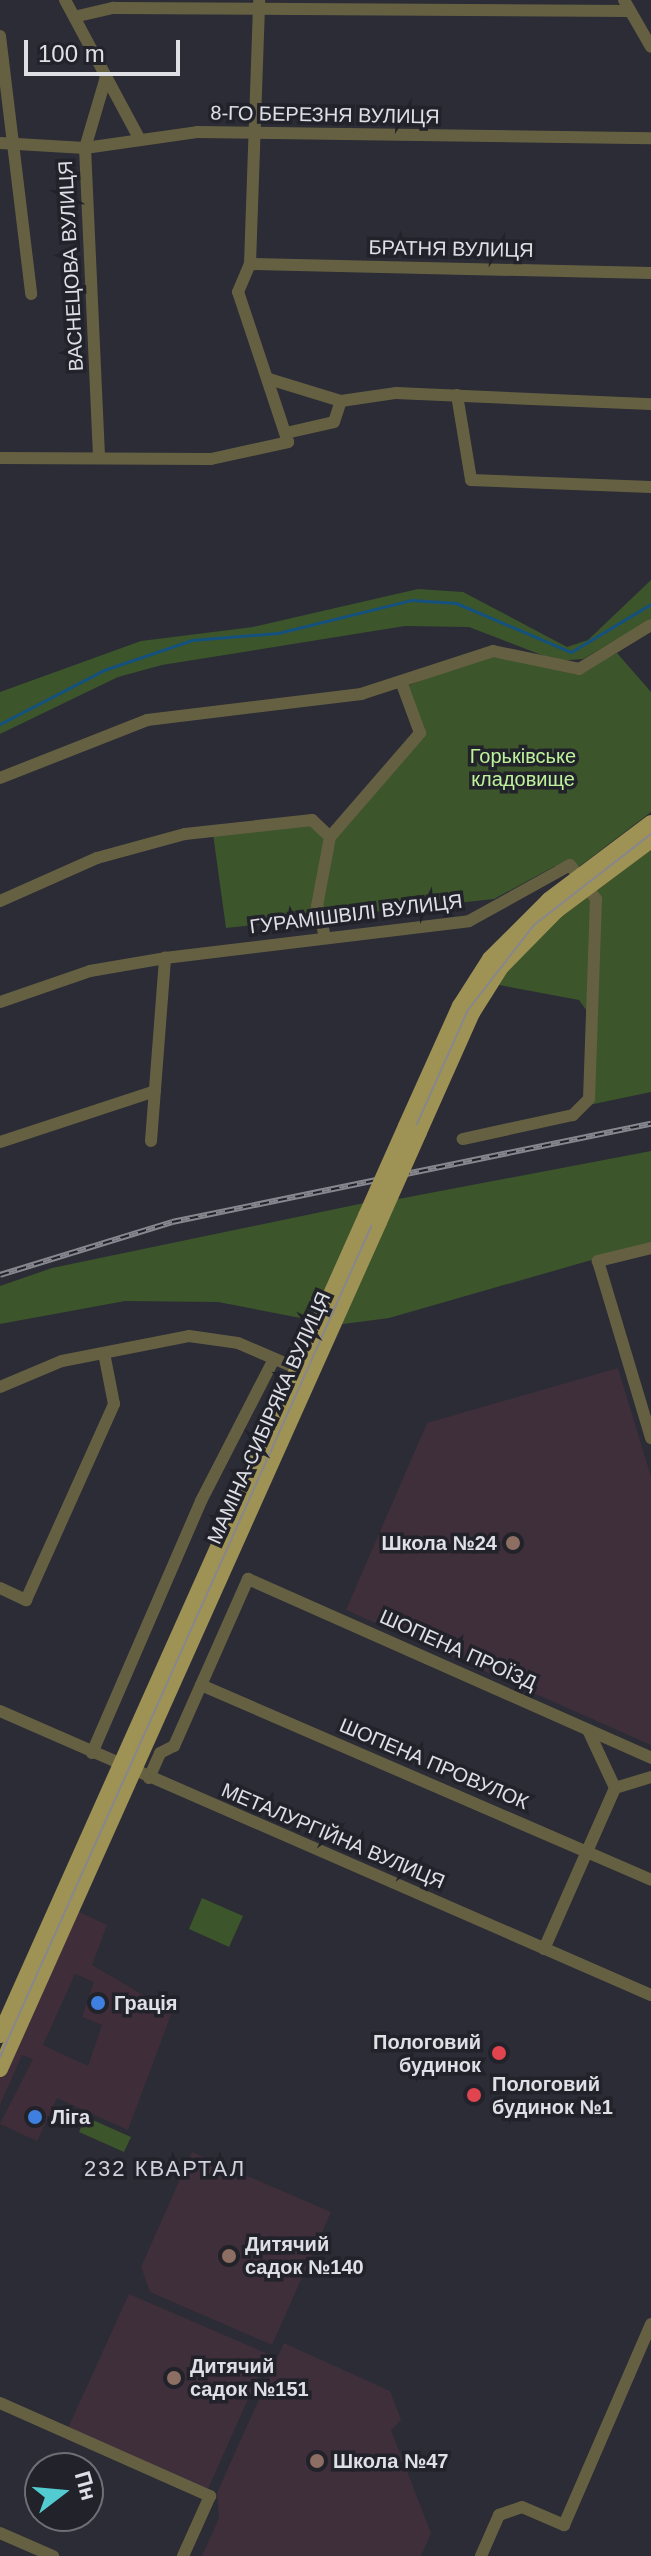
<!DOCTYPE html>
<html>
<head>
<meta charset="utf-8">
<style>
	body { margin:0 }
	#map { position:relative; width:651px; height:2556px; overflow:hidden; background:#2b2c35; font-family:Arial,sans-serif }
	div>[style] { position:absolute }
	.commercial>* { inset:0; background:#3f2e39 }
	.education>* { inset:0; background:#3e2f3b }
	.green>* { inset:0; background:#3c552b }
	.stream>* { height:3px; margin:-1.5px; padding:0 1.5px; transform-origin:1.5px; border-radius:1.5px; background:#15517f }
	.minor>* { height:12px; margin:-6px; padding:0 6px; transform-origin:6px; border-radius:6px; background:#666043 }
	.major>* { height:16px; margin:-8px; padding:0 8px; transform-origin:8px; border-radius:8px; background:#9f9255 }
	.tram>* { height:2px; margin:-1px; padding:0 1px; transform-origin:1px; border-radius:1px; background:#86878f }
	.rail>* { height:6px; margin-top:-3px; transform-origin:0; background:repeating-linear-gradient(90deg,#22222b 0 9px,#86878f 0 18px); box-sizing:border-box; border-block:2px solid #86878f }
	.major-bridge>* { height:16px; margin:-8px; padding:0 8px; transform-origin:8px; border-radius:8px; background:#9f9255 }
	.dots>* { width:22px; height:22px; translate:-50% -50%; box-sizing:border-box; border:4px solid #22222b; border-radius:50% }
	span { translate:-50% -50%; white-space:nowrap; text-align:center; line-height:1.15; -webkit-text-stroke:7px #22222b; paint-order:stroke }
	.street-label { font-size:20px; color:#dfe0e6 }
	.park-label { font-size:20px; color:#bdf29a }
	.poi-label { font-size:20px; color:#dfe0e6; font-weight:700 }
	.right { translate:-100% -50%; text-align:right }
	.left { translate:0 -50%; text-align:left }
	.neighbourhood-label { font-size:22px; color:#d0d1dd; letter-spacing:2px }
	.north { position:absolute; left:24px; top:2452px; width:80px; height:80px; box-sizing:border-box; background:#22222b; border:2px solid #6e6e76; border-radius:50%; rotate:74deg; font-size:22px; font-weight:700; line-height:32px; text-align:center; color:#dfe0e6 }
	.north::after { content:''; display:block; margin:auto; width:28px; height:36px; background:#52ccd0; clip-path:polygon(50% 0,100% 100%,50% 72%,0 100%) }
	.scale { position:absolute; left:24px; top:40px; width:156px; height:36px; box-sizing:border-box; border:4px solid #dfe0e6; border-top:0; padding-left:10px; font-size:24px; line-height:28px; white-space:nowrap; color:#dfe0e6; -webkit-text-stroke:6px #22222b; paint-order:stroke }
</style>
</head>
<body>
<div id="map">
	<div class="commercial">
		<i style="clip-path:polygon(evenodd,75px 1910px,107px 1925px,92px 1965px,172px 2012px,128px 2130px,57px 2098px,37px 2141px,0 2124px,33px 2059px,22px 2055px,0 2105px,0 2077px,75px 1910px,75px 1974px,94px 1982px,82px 2017px,102px 2025px,88px 2066px,43px 2045px,75px 1974px)"></i>
	</div>
	<div class="education">
		<i style="clip-path:polygon(618px 1368px,651px 1477px,651px 1745px,346px 1610px,427px 1423px)"></i>
		<i style="clip-path:polygon(192px 2152px,331px 2212px,272px 2345px,150px 2292px,141px 2267px)"></i>
		<i style="clip-path:polygon(129px 2294px,268px 2354px,208px 2489px,68px 2428px)"></i>
		<i style="clip-path:polygon(284px 2343px,390px 2391px,401px 2420px,391px 2430px,431px 2533px,421px 2556px,202px 2556px,219px 2518px,217px 2493px)"></i>
	</div>
	<div class="green">
		<i style="clip-path:polygon(651px 580px,651px 619px,583px 659px,557px 661px,469px 627px,405px 626px,162px 665px,118px 677px,0 734px,0 692px,141px 641px,253px 627px,418px 589px,463px 592px,567px 647px,588px 640px)"></i>
		<i style="clip-path:polygon(617px 653px,651px 692px,651px 812px,576px 869px,555px 866px,494px 899px,226px 928px,213px 834px,311px 824px,327px 839px,420px 741px,407px 686px,480px 658px,507px 655px,580px 673px)"></i>
		<i style="clip-path:polygon(651px 845px,651px 1092px,589px 1105px,589px 1014px,579px 1000px,494px 984px,540px 931px)"></i>
		<i style="clip-path:polygon(651px 1151px,651px 1243px,389px 1318px,336px 1325px,393px 1200px)"></i>
		<i style="clip-path:polygon(369px 1202px,316px 1321px,218px 1302px,125px 1301px,0 1324px,0 1286px,52px 1268px)"></i>
		<i style="clip-path:polygon(202px 1898px,243px 1916px,229px 1947px,189px 1929px)"></i>
		<i style="clip-path:polygon(86px 2117px,131px 2137px,124px 2152px,79px 2132px)"></i>
	</div>
	<div class="stream">
		<i style="left:0;top:724px;width:117px;rotate:-27.4deg"></i>
		<i style="left:104px;top:670px;width:93px;rotate:-18.8deg"></i>
		<i style="left:192px;top:640px;width:86px;rotate:-4.7deg"></i>
		<i style="left:278px;top:633px;width:137px;rotate:-13.9deg"></i>
		<i style="left:411px;top:600px;width:45px;rotate:3.8deg"></i>
		<i style="left:456px;top:603px;width:125px;rotate:23.1deg"></i>
		<i style="left:571px;top:652px;width:93px;rotate:-31deg"></i>
	</div>
	<div class="minor">
		<i style="left:65px;top:0;width:154px;rotate:61.8deg"></i>
		<i style="left:624px;top:0;width:54px;rotate:60.1deg"></i>
		<i style="left:78px;top:16px;width:37px;rotate:-13deg"></i>
		<i style="left:114px;top:8px;width:516px;rotate:0.33deg"></i>
		<i style="left:0;top:36px;width:260px;rotate:83.1deg"></i>
		<i style="left:0;top:143px;width:85px;rotate:3.4deg"></i>
		<i style="left:85px;top:148px;width:113px;rotate:-8.1deg"></i>
		<i style="left:197px;top:132px;width:454px;rotate:0.8deg"></i>
		<i style="left:250px;top:264px;width:401px;rotate:1.3deg"></i>
		<i style="left:250px;top:264px;width:264px;rotate:-88deg"></i>
		<i style="left:269px;top:379px;width:75px;rotate:17deg"></i>
		<i style="left:341px;top:401px;width:56px;rotate:-8.3deg"></i>
		<i style="left:396px;top:393px;width:255px;rotate:2.5deg"></i>
		<i style="left:457px;top:395px;width:86px;rotate:80.6deg"></i>
		<i style="left:471px;top:480px;width:180px;rotate:2.2deg"></i>
		<i style="left:286px;top:433px;width:49px;rotate:-12.9deg"></i>
		<i style="left:334px;top:422px;width:22px;rotate:-72deg"></i>
		<i style="left:99px;top:456px;width:308px;rotate:-92.6deg"></i>
		<i style="left:85px;top:148px;width:74px;rotate:-73.5deg"></i>
		<i style="left:0;top:458px;width:211px;rotate:0.3deg"></i>
		<i style="left:211px;top:459px;width:79px;rotate:-12.4deg"></i>
		<i style="left:288px;top:442px;width:158px;rotate:-108.4deg"></i>
		<i style="left:238px;top:292px;width:30px;rotate:-67deg"></i>
		<i style="left:0;top:778px;width:158px;rotate:-21.5deg"></i>
		<i style="left:147px;top:720px;width:216px;rotate:-6.9deg"></i>
		<i style="left:361px;top:694px;width:139px;rotate:-18deg"></i>
		<i style="left:493px;top:651px;width:88px;rotate:11.8deg"></i>
		<i style="left:579px;top:669px;width:84px;rotate:-31.4deg"></i>
		<i style="left:0;top:901px;width:106px;rotate:-23.9deg"></i>
		<i style="left:97px;top:858px;width:91px;rotate:-15.3deg"></i>
		<i style="left:185px;top:834px;width:128px;rotate:-6.3deg"></i>
		<i style="left:312px;top:820px;width:25px;rotate:43deg"></i>
		<i style="left:325px;top:937px;width:32px;rotate:-104deg"></i>
		<i style="left:317px;top:906px;width:70px;rotate:-79.3deg"></i>
		<i style="left:330px;top:837px;width:138px;rotate:-49.1deg"></i>
		<i style="left:420px;top:733px;width:52px;rotate:-110.2deg"></i>
		<i style="left:0;top:1002px;width:95px;rotate:-19deg"></i>
		<i style="left:90px;top:971px;width:76px;rotate:-9.8deg"></i>
		<i style="left:165px;top:958px;width:306px;rotate:-6.9deg"></i>
		<i style="left:469px;top:921px;width:115px;rotate:-29deg"></i>
		<i style="left:570px;top:865px;width:43px;rotate:52.6deg"></i>
		<i style="left:596px;top:899px;width:200px;rotate:92deg"></i>
		<i style="left:589px;top:1099px;width:23px;rotate:135deg"></i>
		<i style="left:573px;top:1115px;width:113px;rotate:167.7deg"></i>
		<i style="left:151px;top:1141px;width:184px;rotate:-85.6deg"></i>
		<i style="left:0;top:1142px;width:163px;rotate:-18.2deg"></i>
		<i style="left:651px;top:1248px;width:55px;rotate:166.2deg"></i>
		<i style="left:598px;top:1261px;width:185px;rotate:73.3deg"></i>
		<i style="left:0;top:1387px;width:67px;rotate:-22.8deg"></i>
		<i style="left:62px;top:1361px;width:129px;rotate:-11.1deg"></i>
		<i style="left:189px;top:1336px;width:49px;rotate:8.1deg"></i>
		<i style="left:238px;top:1343px;width:71px;rotate:23.3deg"></i>
		<i style="left:0;top:1588px;width:29px;rotate:25deg"></i>
		<i style="left:26px;top:1600px;width:215px;rotate:-65.8deg"></i>
		<i style="left:114px;top:1404px;width:52px;rotate:-101.1deg"></i>
		<i style="left:201px;top:1685px;width:490px;rotate:23.4deg"></i>
		<i style="left:0;top:1711px;width:710px;rotate:23.57deg"></i>
		<i style="left:588px;top:1730px;width:64px;rotate:65deg"></i>
		<i style="left:92px;top:1753px;width:275px;rotate:-66.6deg"></i>
		<i style="left:201px;top:1501px;width:160px;rotate:-62.8deg"></i>
		<i style="left:149px;top:1778px;width:27px;rotate:-66deg"></i>
		<i style="left:160px;top:1753px;width:16px;rotate:-27deg"></i>
		<i style="left:174px;top:1746px;width:183px;rotate:-66.1deg"></i>
		<i style="left:248px;top:1579px;width:441px;rotate:23.9deg"></i>
		<i style="left:544px;top:1949px;width:176px;rotate:-66.2deg"></i>
		<i style="left:615px;top:1788px;width:38px;rotate:-17deg"></i>
		<i style="left:0;top:2403px;width:230px;rotate:23.9deg"></i>
		<i style="left:210px;top:2496px;width:66px;rotate:114.2deg"></i>
		<i style="left:0;top:2533px;width:58px;rotate:23.5deg"></i>
		<i style="left:481px;top:2556px;width:45px;rotate:-66.3deg"></i>
		<i style="left:499px;top:2515px;width:24px;rotate:-19deg"></i>
		<i style="left:522px;top:2507px;width:46px;rotate:23.2deg"></i>
		<i style="left:564px;top:2525px;width:219px;rotate:-66.6deg"></i>
	</div>
	<div class="major">
		<i style="left:406px;top:1126px;width:132px;rotate:-65.8deg"></i>
		<i style="left:460px;top:1006px;width:56px;rotate:-57.4deg"></i>
		<i style="left:490px;top:959px;width:83px;rotate:-45deg"></i>
		<i style="left:549px;top:900px;width:128px;rotate:-37deg"></i>
		<i style="left:419px;top:1132px;width:130px;rotate:-66deg"></i>
		<i style="left:472px;top:1013px;width:54px;rotate:-57.8deg"></i>
		<i style="left:501px;top:967px;width:80px;rotate:-45.5deg"></i>
		<i style="left:557px;top:910px;width:117px;rotate:-36.7deg"></i>
		<i style="left:0;top:2035px;width:897px;rotate:-65.92deg"></i>
		<i style="left:0;top:2069px;width:928px;rotate:-65.89deg"></i>
	</div>
	<div class="tram">
		<i style="left:0;top:2057px;width:1147px;rotate:-65.92deg"></i>
		<i style="left:468px;top:1010px;width:108px;rotate:-52.2deg"></i>
		<i style="left:534px;top:925px;width:148px;rotate:-37.9deg"></i>
	</div>
	<div class="rail">
		<i style="left:0;top:1275px;width:180px;rotate:-17.1deg"></i>
		<i style="left:172px;top:1222px;width:489px;rotate:-11.6deg"></i>
	</div>
	<div class="major-bridge">
		<i style="left:366px;top:1216px;width:98px;rotate:-66deg"></i>
		<i style="left:379px;top:1222px;width:98px;rotate:-66deg"></i>
	</div>
	<div class="dots">
		<i style="left:513px;top:1543px;background:#8d6e63"></i>
		<i style="left:98px;top:2003px;background:#3f7fe0"></i>
		<i style="left:499px;top:2053px;background:#e0444e"></i>
		<i style="left:474px;top:2095px;background:#e0444e"></i>
		<i style="left:35px;top:2117px;background:#3f7fe0"></i>
		<i style="left:229px;top:2256px;background:#8d6e63"></i>
		<i style="left:174px;top:2378px;background:#8d6e63"></i>
		<i style="left:317px;top:2461px;background:#8d6e63"></i>
	</div>
	<div class="street-label">
		<span style="left:325px;top:115px;rotate:1deg">8-ГО БЕРЕЗНЯ ВУЛИЦЯ</span>
		<span style="left:451px;top:249px;rotate:1deg">БРАТНЯ ВУЛИЦЯ</span>
		<span style="left:71px;top:266px;rotate:-93deg">ВАСНЕЦОВА ВУЛИЦЯ</span>
		<span style="left:356px;top:914px;rotate:-7deg">ГУРАМІШВІЛІ ВУЛИЦЯ</span>
		<span style="left:269px;top:1418px;rotate:-66deg">МАМІНА-СИБІРЯКА ВУЛИЦЯ</span>
		<span style="left:458px;top:1650px;rotate:24deg">ШОПЕНА ПРОЇЗД</span>
		<span style="left:434px;top:1764px;rotate:23deg">ШОПЕНА ПРОВУЛОК</span>
		<span style="left:333px;top:1836px;rotate:23deg">МЕТАЛУРГІЙНА ВУЛИЦЯ</span>
	</div>
	<div class="park-label">
		<span style="left:523px;top:768px">Горьківське<br>кладовище</span>
	</div>
	<div class="poi-label">
		<span class="right" style="left:497px;top:1543px">Школа №24</span>
		<span class="left" style="left:114px;top:2003px">Грація</span>
		<span class="right" style="left:481px;top:2054px">Пологовий<br>будинок</span>
		<span class="left" style="left:492px;top:2096px">Пологовий<br>будинок №1</span>
		<span class="left" style="left:51px;top:2117px">Ліга</span>
		<span class="left" style="left:245px;top:2256px">Дитячий<br>садок №140</span>
		<span class="left" style="left:190px;top:2378px">Дитячий<br>садок №151</span>
		<span class="left" style="left:333px;top:2461px">Школа №47</span>
	</div>
	<div class="neighbourhood-label">
		<span style="left:165px;top:2169px">232 КВАРТАЛ</span>
	</div>
	<div class="north">Пн</div>
	<div class="scale">100 m</div>
</div>
</body>
</html>
